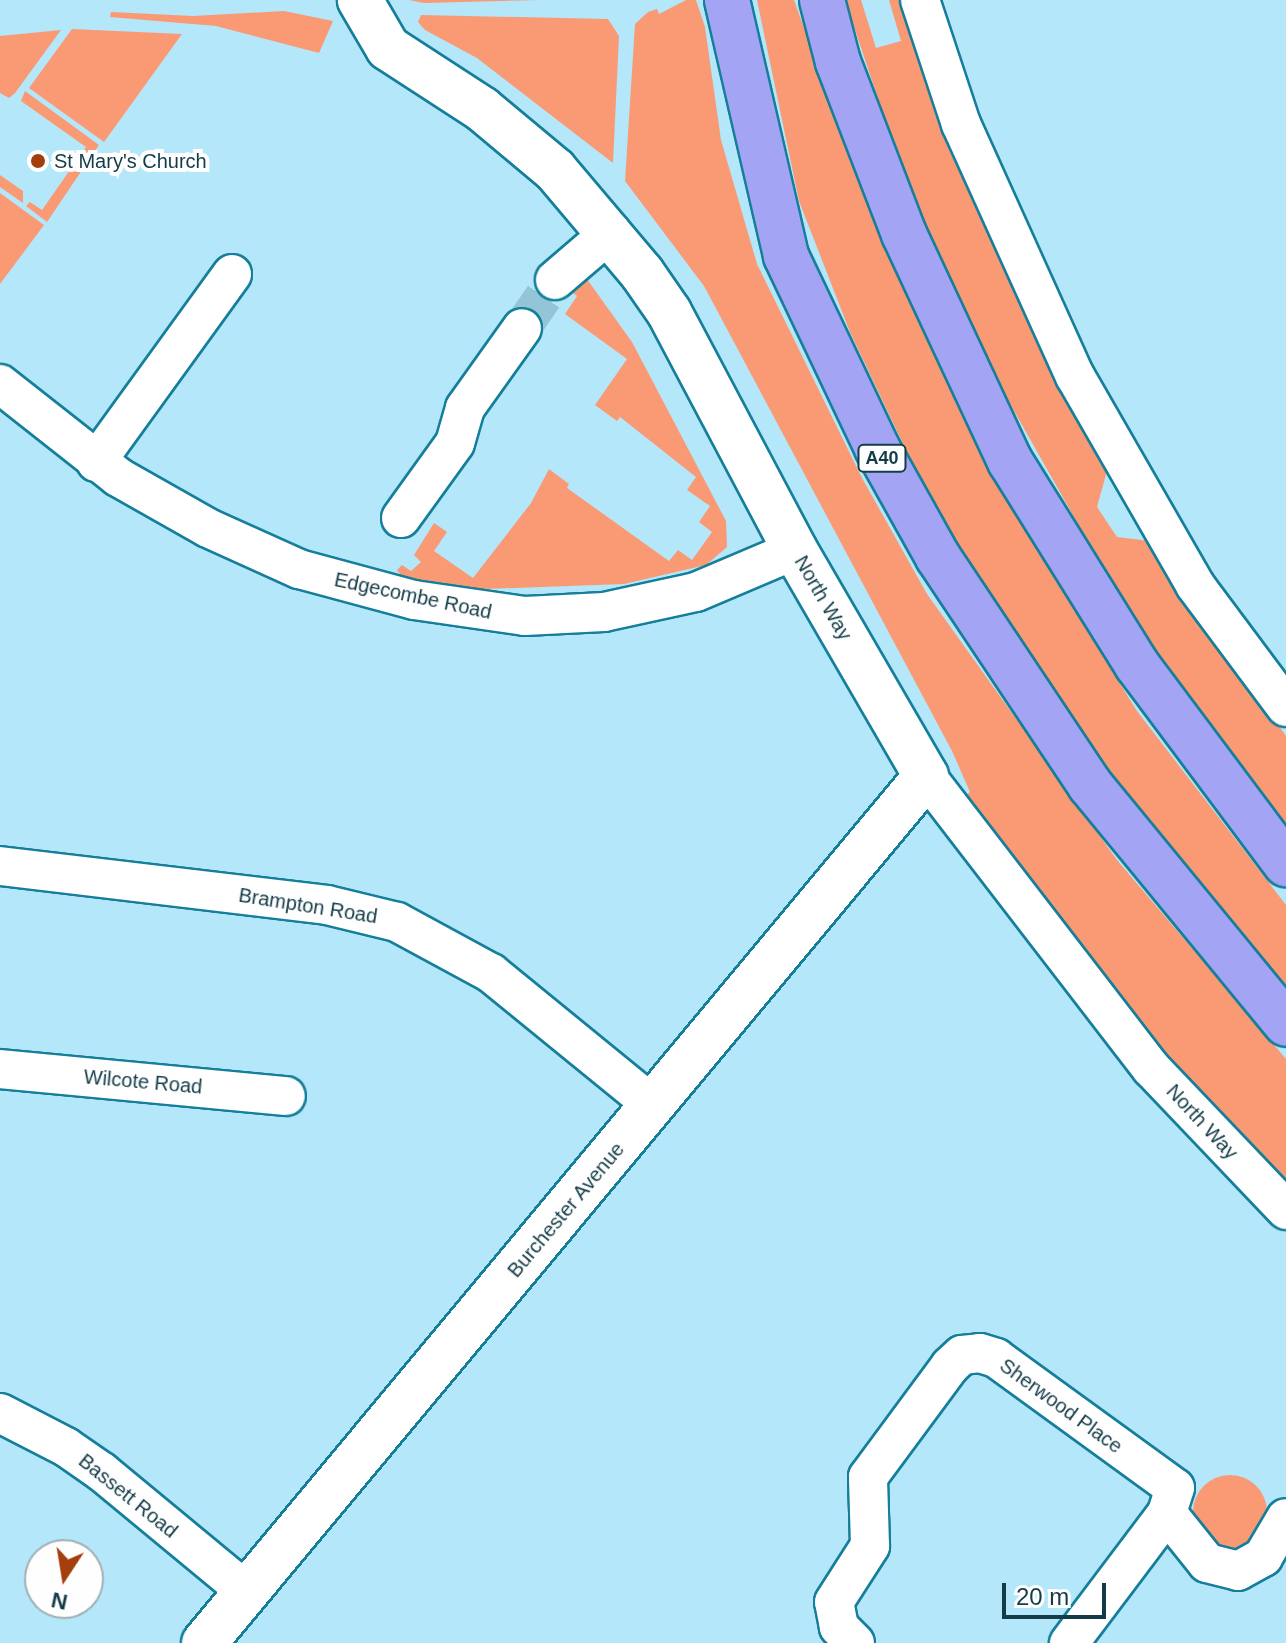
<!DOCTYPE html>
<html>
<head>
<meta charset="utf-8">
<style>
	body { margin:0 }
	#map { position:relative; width:1286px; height:1643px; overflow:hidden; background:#b3e7f9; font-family:Arial,sans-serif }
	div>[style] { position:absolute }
	.green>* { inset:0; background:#fa9a75 }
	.round { border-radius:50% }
	.minor-tunnel>* { height:38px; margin-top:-19px; transform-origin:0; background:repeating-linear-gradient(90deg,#93c5d6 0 38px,transparent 0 57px) }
	.roads { filter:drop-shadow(2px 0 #157f9b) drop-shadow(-2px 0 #157f9b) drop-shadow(0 2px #157f9b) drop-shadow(0 -2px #157f9b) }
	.minor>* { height:38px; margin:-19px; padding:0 19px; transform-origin:19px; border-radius:19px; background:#fff }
	.tertiary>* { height:44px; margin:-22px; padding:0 22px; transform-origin:22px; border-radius:22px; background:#fff }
	.trunk>* { height:44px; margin:-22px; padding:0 22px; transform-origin:22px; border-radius:22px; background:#a3a4f3 }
	.dots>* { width:22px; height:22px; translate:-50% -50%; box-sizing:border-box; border:4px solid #fefefe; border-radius:50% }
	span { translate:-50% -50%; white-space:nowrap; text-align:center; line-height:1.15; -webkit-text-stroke:8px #fefefe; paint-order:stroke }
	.shield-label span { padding:2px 6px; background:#fefefe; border:2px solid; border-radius:6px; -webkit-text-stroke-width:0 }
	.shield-label { font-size:18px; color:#143c48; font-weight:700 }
	.poi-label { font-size:20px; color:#143c48 }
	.left { translate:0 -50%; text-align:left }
	.street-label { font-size:20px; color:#143c48 }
	.north { position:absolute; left:24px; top:1539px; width:80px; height:80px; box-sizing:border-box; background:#fefefe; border:2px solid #a0b0b5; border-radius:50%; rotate:192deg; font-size:22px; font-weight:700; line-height:32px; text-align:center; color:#143c48 }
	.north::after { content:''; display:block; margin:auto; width:28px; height:36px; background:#a33e0d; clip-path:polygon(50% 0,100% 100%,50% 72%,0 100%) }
	.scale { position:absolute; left:1002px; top:1583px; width:104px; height:36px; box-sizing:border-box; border:4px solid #143c48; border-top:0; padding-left:10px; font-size:24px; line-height:28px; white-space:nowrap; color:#143c48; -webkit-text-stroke:6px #fefefe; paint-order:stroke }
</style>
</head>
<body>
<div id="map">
	<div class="green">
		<i style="clip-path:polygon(409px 0,541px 0,424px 3px)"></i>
		<i style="clip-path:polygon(686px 0,696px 0,705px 27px,721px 140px,757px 264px,862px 478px,927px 594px,1117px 860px,1286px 1059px,1286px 1191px,1111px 995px,964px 797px,970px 792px,952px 751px,704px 286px,625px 181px,635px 24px,648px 12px,657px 9px,659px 14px)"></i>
		<i style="clip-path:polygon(757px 0,794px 0,872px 214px,1001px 492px,1137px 711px,1286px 905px,1286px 992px,1102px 768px,990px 601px,921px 482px,850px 332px,799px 201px)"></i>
		<i style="clip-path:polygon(845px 0,861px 0,876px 48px,901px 41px,889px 0,900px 0,949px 150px,1041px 346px,1107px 471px,1097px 507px,1117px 537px,1150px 541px,1286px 736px,1286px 837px,1127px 611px,999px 384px,907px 185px)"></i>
		<i style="clip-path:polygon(284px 11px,333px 21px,319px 53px,216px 26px,110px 17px,111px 12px,193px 16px)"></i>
		<i style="clip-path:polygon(421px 15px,608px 19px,619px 36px,613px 163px,477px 58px,425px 30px,418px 22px)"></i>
		<i style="clip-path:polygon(72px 29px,182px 34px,104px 142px,29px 88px)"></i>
		<i style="clip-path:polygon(61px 30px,15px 93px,9px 98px,0 93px,0 36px)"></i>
		<i style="clip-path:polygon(25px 91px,99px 145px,47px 222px,26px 206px,30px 202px,42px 210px,86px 147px,21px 101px)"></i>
		<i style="clip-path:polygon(0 175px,23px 191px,23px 203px,0 187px)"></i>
		<i style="clip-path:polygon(0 193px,44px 225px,0 284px)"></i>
		<i style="clip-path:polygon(584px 275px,632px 342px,726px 521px,727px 547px,706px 565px,624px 584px,484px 589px,402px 577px,397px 570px,402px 565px,411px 571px,421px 562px,414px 555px,434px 523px,447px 532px,434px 551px,473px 578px,531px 503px,549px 469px,569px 484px,567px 488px,669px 561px,678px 550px,692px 560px,712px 532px,699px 522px,710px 506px,687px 490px,696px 477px,620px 417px,617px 421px,595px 405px,627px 359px,565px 314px,577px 296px,566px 288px)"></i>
		<i class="round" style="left:1193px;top:1475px;width:74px;height:74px"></i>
	</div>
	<div class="minor-tunnel">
		<i style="left:522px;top:328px;width:58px;rotate:-55.5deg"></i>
	</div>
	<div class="roads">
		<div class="minor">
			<i style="left:920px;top:0;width:131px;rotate:71.7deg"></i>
			<i style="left:961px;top:124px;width:277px;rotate:65.7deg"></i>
			<i style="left:1075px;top:376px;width:241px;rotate:60.1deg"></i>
			<i style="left:1195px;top:585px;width:152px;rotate:53.3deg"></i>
			<i style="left:555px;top:280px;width:74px;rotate:-40.6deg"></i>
			<i style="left:0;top:384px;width:150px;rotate:38.2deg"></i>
			<i style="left:118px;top:477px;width:103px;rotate:29.5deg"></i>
			<i style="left:208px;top:528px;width:100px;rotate:24.3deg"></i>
			<i style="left:299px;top:569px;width:119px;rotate:15.1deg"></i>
			<i style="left:414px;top:600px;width:112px;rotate:8.2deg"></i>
			<i style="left:525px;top:616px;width:79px;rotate:-2.9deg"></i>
			<i style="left:604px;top:612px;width:94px;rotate:-12.3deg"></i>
			<i style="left:696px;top:592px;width:108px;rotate:-23deg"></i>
			<i style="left:96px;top:462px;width:232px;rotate:-54.1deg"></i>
			<i style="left:401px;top:518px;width:92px;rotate:-54.2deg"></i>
			<i style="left:455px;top:443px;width:36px;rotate:-74deg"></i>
			<i style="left:465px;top:408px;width:98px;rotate:-54.5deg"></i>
			<i style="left:926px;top:776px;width:369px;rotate:52.4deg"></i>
			<i style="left:1151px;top:1068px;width:196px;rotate:46.4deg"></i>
			<i style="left:0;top:866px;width:329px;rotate:6.8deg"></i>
			<i style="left:327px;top:905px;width:72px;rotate:13.7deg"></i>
			<i style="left:397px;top:922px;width:107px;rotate:28.5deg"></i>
			<i style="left:491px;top:973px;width:209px;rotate:39.2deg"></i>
			<i style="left:0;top:1069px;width:287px;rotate:5.4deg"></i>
			<i style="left:0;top:1413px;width:74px;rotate:27.3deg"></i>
			<i style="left:66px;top:1447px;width:44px;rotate:34.8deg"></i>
			<i style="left:102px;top:1472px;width:188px;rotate:39.6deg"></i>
			<i style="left:1167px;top:1513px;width:64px;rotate:51.3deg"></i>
			<i style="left:1207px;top:1563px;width:32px;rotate:14deg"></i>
			<i style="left:1238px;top:1571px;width:29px;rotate:-29deg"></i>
			<i style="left:1263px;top:1557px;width:45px;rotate:-59.5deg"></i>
			<i style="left:855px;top:1643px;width:23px;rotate:-135deg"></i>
			<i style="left:839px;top:1627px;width:25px;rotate:-101deg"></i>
			<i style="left:834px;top:1602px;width:67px;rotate:-57.3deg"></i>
			<i style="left:870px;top:1546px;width:69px;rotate:-91.7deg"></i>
			<i style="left:868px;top:1477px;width:138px;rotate:-53.5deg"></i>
			<i style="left:950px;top:1366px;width:16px;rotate:-43deg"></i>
			<i style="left:962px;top:1355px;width:18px;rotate:-6deg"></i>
			<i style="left:980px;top:1353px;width:17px;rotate:17deg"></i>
			<i style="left:996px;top:1358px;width:221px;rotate:36deg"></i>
			<i style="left:1175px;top:1488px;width:26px;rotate:108deg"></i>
			<i style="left:1167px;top:1513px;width:163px;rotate:127deg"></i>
		</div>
		<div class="tertiary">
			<i style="left:204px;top:1643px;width:1128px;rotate:-50.21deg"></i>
			<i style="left:926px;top:776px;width:261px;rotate:-120.1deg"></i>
			<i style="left:795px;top:550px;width:269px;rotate:-117.9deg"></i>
			<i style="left:669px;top:312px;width:47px;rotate:-124.7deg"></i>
			<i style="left:642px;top:273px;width:135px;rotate:-130.2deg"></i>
			<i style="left:555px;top:170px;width:95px;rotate:-140.1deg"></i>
			<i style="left:482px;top:109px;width:112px;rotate:-147deg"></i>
			<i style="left:388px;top:48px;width:56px;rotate:-120.3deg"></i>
		</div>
		<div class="trunk">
			<i style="left:727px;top:0;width:263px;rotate:77deg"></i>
			<i style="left:786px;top:256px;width:212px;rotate:64.6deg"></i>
			<i style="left:877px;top:448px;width:125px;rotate:60.8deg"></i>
			<i style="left:938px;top:557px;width:274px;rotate:56.3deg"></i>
			<i style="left:1090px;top:785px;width:309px;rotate:50.6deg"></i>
			<i style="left:822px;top:0;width:64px;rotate:75.5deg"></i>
			<i style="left:838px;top:62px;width:184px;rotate:69deg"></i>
			<i style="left:904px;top:234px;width:251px;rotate:65deg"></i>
			<i style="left:1010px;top:461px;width:240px;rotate:58.1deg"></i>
			<i style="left:1137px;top:665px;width:249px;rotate:53.2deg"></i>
		</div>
	</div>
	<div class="dots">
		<i style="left:38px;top:161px;background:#a33e0d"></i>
	</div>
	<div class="shield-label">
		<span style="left:882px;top:458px">A40</span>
	</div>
	<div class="poi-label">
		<span class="left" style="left:54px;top:161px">St Mary's Church</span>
	</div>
	<div class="street-label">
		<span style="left:413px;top:596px;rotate:12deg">Edgecombe Road</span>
		<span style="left:823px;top:598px;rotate:60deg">North Way</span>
		<span style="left:308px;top:906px;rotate:9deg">Brampton Road</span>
		<span style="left:143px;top:1082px;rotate:5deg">Wilcote Road</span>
		<span style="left:1202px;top:1122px;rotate:47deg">North Way</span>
		<span style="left:566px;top:1210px;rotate:-50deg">Burchester Avenue</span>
		<span style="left:1061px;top:1406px;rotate:36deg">Sherwood Place</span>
		<span style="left:128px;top:1496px;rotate:39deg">Bassett Road</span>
	</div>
	<div class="north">N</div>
	<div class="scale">20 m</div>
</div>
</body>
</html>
